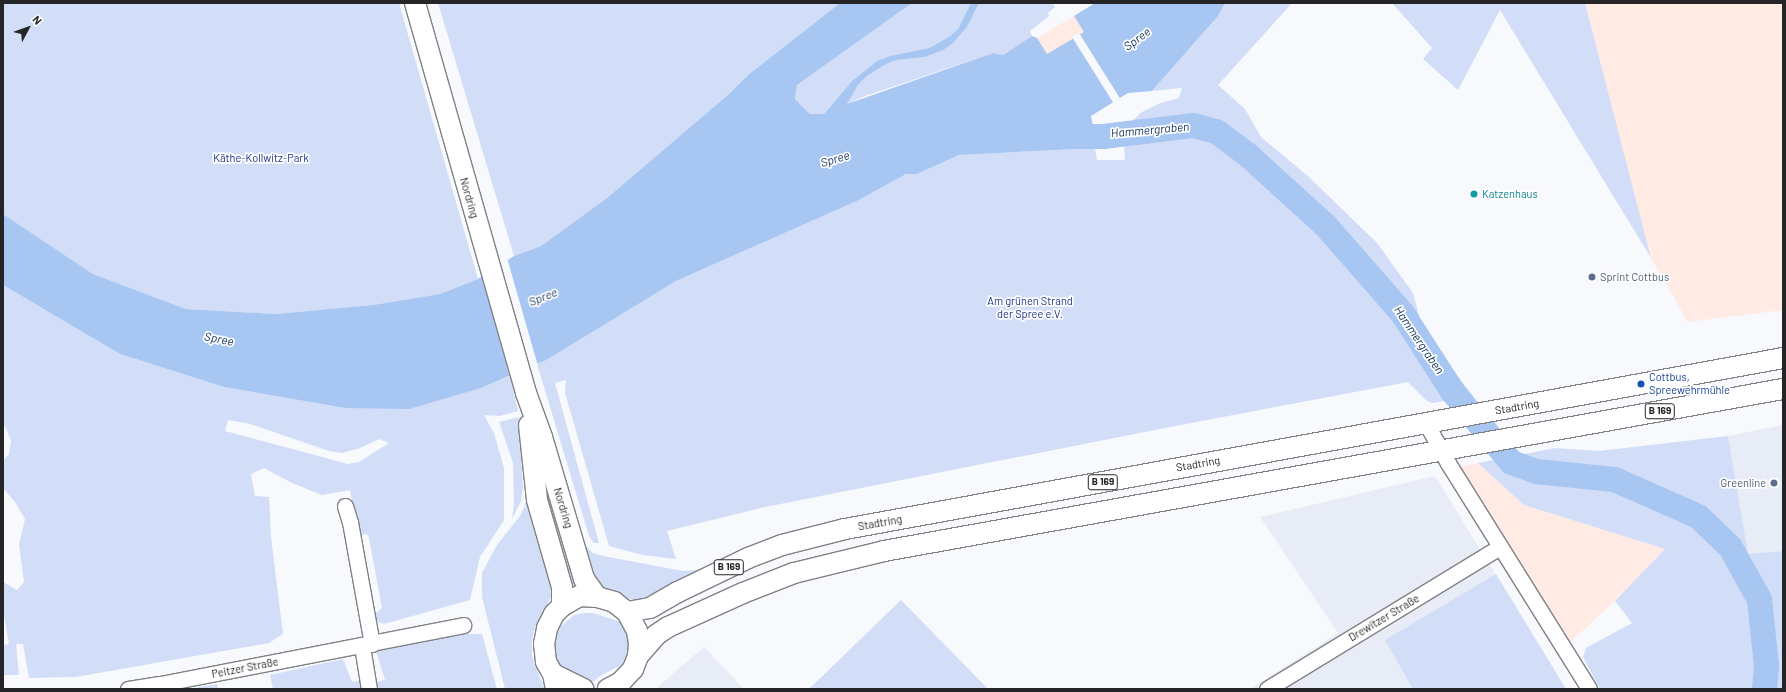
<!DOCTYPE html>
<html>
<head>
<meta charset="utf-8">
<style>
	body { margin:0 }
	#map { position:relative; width:1786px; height:692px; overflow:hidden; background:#f7f9fd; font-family:Barlow,sans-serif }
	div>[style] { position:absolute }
	.built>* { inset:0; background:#e8ecf7 }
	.industrial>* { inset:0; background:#ffeae4 }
	.green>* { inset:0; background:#d2ddf8 }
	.water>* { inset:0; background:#a7c6f1 }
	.pier>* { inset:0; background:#f7f9fd }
	.river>* { height:25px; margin:-12.5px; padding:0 12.5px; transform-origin:12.5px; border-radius:12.5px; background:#a7c6f1 }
	.roads { filter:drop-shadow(1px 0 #808185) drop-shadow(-1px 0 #808185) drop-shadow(0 1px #808185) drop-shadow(0 -1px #808185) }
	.minor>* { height:15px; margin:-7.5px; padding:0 7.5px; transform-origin:7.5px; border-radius:7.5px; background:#fff }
	.major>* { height:20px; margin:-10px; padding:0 10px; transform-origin:10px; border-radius:10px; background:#fff }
	.dots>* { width:11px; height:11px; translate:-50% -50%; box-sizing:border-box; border:2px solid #fff; border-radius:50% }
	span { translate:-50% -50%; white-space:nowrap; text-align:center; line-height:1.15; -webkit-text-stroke:3.5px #fff; paint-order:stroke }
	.shield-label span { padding:1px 3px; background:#fff; border:1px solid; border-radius:3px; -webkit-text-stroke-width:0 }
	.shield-label { font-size:10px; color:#252527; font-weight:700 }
	.park-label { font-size:11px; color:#1d3289 }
	.culture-label { font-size:11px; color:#0d838f }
	.left { translate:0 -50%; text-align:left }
	.street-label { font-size:11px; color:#252527 }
	.service-label { font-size:11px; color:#4e5e75 }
	.right { translate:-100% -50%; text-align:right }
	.transit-label { font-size:11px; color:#164399 }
	.water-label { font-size:12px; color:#10325e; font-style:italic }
	.frame { position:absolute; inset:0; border:4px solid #252527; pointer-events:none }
	.north { position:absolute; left:8px; top:8px; width:40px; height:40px; -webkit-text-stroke:3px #fff; paint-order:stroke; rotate:49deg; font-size:11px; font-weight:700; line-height:16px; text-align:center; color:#252527 }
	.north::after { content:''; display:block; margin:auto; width:14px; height:18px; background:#252527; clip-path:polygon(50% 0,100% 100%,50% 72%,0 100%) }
</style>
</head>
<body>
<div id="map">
	<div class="built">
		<i style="clip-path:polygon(1783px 425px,1783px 551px,1748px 555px,1728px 436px)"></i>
		<i style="clip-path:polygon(1435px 476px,1566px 689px,1250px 689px,1338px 633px,1260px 517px)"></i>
		<i style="clip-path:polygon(704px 647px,744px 689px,655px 689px)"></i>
	</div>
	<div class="industrial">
		<i style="clip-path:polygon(1585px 3px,1783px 3px,1783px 310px,1688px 322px,1651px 258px)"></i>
		<i style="clip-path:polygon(1074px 16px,1084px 32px,1047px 54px,1037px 38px)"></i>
		<i style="clip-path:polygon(1478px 463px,1524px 505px,1665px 549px,1615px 601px,1567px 645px,1456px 468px)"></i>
	</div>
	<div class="green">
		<i style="clip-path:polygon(3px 3px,399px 3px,478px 279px,440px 294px,373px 305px,275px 314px,186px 309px,93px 274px,3px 214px)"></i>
		<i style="clip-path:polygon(438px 3px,840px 3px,748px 75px,729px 94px,607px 198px,541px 246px,514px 256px)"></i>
		<i style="clip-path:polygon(912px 3px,971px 3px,958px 29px,949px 37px,929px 48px,890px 56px,877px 61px,852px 81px,824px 114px,810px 114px,795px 99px,797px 85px)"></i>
		<i style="clip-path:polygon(979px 3px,1052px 3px,1055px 7px,1048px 13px,1049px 16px,1030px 31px,1032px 36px,1003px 55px,993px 53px,865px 96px,847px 104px,858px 85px,867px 76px,886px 64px,897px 60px,925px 57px,953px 43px,967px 27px)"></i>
		<i style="clip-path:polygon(1225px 3px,1292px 3px,1218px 85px,1245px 109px,1261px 137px,1310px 178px,1377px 243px,1413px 293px,1421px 323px,1445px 360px,1473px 396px,1433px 403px,1427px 401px,1408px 382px,1175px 426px,765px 507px,667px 531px,676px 559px,643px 555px,609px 546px,565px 393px,566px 380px,555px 383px,599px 543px,594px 543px,589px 536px,537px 364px,676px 281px,859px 200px,906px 174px,917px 174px,959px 155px,1095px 148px,1097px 160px,1125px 160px,1123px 129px,1142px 112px,1158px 104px,1179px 98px,1182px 88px,1152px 91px,1218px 16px)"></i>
		<i style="clip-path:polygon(1392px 3px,1585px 3px,1651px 258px,1500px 10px,1458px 90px,1423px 59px,1432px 48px)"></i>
		<i style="clip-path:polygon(evenodd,3px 285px,120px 354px,224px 387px,345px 408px,481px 388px,510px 376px,518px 411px,500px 416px,484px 415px,494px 433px,504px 468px,504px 520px,480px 557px,470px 600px,384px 624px,376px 621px,375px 614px,382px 608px,369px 538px,367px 534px,359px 535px,350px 490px,322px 495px,292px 483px,264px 468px,251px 474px,255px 496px,269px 497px,271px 537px,283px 634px,269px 643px,76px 677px,29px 678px,23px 644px,16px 644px,19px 675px,3px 675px,3px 645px,9px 644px,4px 616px,3px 616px,3px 582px,17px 590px,24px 582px,19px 544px,25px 519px,15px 502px,3px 488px,3px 461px,9px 454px,11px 441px,5px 426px,3px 426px,3px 285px,228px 420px,250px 424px,329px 451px,342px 453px,360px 448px,379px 439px,389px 443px,359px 462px,348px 464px,225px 431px,228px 420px)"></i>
		<i style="clip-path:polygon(519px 417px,523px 488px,521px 501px,512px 519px,514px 504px,513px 463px,499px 422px)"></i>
		<i style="clip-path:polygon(1728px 436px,1748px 554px,1783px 551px,1783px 689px,1600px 689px,1583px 657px,1586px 648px,1632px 623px,1615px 601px,1665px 549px,1524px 505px,1478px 463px,1555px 448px,1599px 451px)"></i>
		<i style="clip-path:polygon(544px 457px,581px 588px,572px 589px,546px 495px)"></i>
		<i style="clip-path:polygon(527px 493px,554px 589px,551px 597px,534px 630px,532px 642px,532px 655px,535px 666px,545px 689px,505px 689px,482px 597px,482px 573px,497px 545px,520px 516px,525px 505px)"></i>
		<i style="clip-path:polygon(581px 541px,593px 553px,603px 556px,683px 571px,697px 570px,646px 597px,638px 600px,629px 599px,601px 588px,594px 583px)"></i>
		<i style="clip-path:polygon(1496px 574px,1566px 689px,1413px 689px,1385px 640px)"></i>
		<i style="clip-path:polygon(901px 600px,988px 689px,809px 689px)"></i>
		<i style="clip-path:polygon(584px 613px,593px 613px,621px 622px,628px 622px,633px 642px,626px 660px,621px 665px,600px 676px,589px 685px,560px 667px,554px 650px,554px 638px,560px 627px,574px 615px)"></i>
		<i style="clip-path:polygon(450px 634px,482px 634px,497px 689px,378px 689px,376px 682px,385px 680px,376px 651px)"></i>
		<i style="clip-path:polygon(343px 659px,352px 682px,361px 680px,363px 689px,273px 689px,270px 675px)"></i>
		<i style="clip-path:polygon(217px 684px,218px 689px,189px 689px)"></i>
	</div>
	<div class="water">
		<i style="clip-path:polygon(840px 3px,912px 3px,797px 85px,795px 99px,810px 114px,824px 114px,852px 81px,877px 61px,890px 56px,929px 48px,949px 37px,958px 29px,971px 3px,979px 3px,967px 27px,953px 43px,943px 50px,925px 57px,897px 60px,886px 64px,867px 76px,858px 85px,847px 104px,993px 53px,1003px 55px,1032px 36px,1037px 38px,1047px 54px,1084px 32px,1074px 16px,1095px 3px,1225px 3px,1218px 16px,1152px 91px,1128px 93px,1091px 116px,1094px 132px,1102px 131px,1103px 141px,1095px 142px,1095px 148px,959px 155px,917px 174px,906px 174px,859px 200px,676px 281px,546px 360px,481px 388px,409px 409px,345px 408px,224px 387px,120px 354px,3px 285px,3px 214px,93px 274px,186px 309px,275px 314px,373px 305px,440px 294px,478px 279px,514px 256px,541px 246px,607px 198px,729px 94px,748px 75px)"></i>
	</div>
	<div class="pier">
		<i style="clip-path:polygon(1079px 33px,1121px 100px,1114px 104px,1072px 37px)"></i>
		<i style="clip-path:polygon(507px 258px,538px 366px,510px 378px,482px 274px)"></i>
	</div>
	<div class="river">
		<i style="left:1068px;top:136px;width:35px"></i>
		<i style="left:1103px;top:136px;width:91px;rotate:-7deg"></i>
		<i style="left:1193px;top:125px;width:24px;rotate:15deg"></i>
		<i style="left:1216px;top:131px;width:40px;rotate:37deg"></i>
		<i style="left:1248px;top:155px;width:104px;rotate:42.3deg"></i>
		<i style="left:1325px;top:225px;width:117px;rotate:48.8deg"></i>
		<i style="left:1402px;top:313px;width:93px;rotate:57.3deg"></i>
		<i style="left:1452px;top:391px;width:92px;rotate:50.3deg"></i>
		<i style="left:1511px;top:462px;width:27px;rotate:20deg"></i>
		<i style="left:1536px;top:471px;width:78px;rotate:5.9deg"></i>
		<i style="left:1614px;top:479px;width:92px;rotate:23.8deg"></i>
		<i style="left:1698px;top:516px;width:45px;rotate:44.1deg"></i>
		<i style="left:1730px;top:547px;width:60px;rotate:60.9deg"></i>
		<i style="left:1759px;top:599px;width:67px;rotate:84deg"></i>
		<i style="left:1766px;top:666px;width:23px;rotate:95deg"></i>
	</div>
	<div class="roads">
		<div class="minor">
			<i style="left:1426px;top:423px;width:46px;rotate:61.2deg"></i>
			<i style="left:1448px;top:463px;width:266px;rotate:58deg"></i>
			<i style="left:345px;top:506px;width:17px;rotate:73deg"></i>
			<i style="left:350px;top:522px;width:124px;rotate:79.8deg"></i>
			<i style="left:362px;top:646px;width:44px;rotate:80.8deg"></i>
			<i style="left:128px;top:689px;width:32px;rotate:-9deg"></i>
			<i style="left:160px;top:684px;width:309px;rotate:-11deg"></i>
			<i style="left:1267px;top:689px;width:273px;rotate:-31.4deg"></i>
		</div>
		<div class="major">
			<i style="left:415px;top:3px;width:405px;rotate:74.1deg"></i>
			<i style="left:526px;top:393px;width:47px;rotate:70deg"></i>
			<i style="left:542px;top:437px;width:148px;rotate:73.5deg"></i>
			<i style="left:584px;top:579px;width:22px;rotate:54deg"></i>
			<i style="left:529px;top:425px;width:75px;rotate:83.9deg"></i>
			<i style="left:537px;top:500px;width:91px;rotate:74deg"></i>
			<i style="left:562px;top:587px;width:19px;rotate:90deg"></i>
			<i style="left:627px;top:612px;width:23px;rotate:-10deg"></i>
			<i style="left:650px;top:608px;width:32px;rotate:-30deg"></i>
			<i style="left:678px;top:592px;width:78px;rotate:-25.9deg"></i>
			<i style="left:748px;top:558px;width:36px;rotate:-21deg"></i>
			<i style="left:782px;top:545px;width:65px;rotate:-14.3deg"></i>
			<i style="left:845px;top:529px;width:953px;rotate:-10.33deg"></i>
			<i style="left:638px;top:656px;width:28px;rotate:-49deg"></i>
			<i style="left:656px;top:635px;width:14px;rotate:-34deg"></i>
			<i style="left:668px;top:627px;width:82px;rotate:-24.4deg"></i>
			<i style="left:743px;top:593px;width:55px;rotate:-21.4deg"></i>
			<i style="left:794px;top:573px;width:93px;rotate:-13.7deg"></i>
			<i style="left:884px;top:551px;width:913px;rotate:-10.22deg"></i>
			<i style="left:553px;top:674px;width:34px;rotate:26deg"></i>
			<i style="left:556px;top:689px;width:15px;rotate:-101deg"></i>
			<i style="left:553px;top:674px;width:14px;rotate:-120deg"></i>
			<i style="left:546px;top:662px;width:18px;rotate:-96deg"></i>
			<i style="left:544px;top:644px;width:16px;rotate:-79deg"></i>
			<i style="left:547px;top:628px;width:16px;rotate:-63deg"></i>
			<i style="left:554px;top:614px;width:11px;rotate:-45deg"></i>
			<i style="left:562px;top:606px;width:20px;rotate:-30deg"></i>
			<i style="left:579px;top:596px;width:18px;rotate:3deg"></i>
			<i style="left:597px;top:597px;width:18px;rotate:16deg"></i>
			<i style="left:614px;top:602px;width:16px;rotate:38deg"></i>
			<i style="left:627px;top:612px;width:21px;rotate:62deg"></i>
			<i style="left:637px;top:631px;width:13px;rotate:81deg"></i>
			<i style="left:639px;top:644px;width:12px;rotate:95deg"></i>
			<i style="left:638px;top:656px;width:14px;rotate:111deg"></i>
			<i style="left:633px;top:669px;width:18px;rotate:133deg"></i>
			<i style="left:621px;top:682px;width:15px;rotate:152deg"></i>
		</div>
	</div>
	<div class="dots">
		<i style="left:1474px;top:194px;background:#0f9aa8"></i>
		<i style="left:1592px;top:277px;background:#5c6f8a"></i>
		<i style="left:1641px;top:384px;background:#1a4fb4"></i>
		<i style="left:1774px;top:483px;background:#5c6f8a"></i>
	</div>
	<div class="shield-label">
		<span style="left:1660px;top:411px">B 169</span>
		<span style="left:1103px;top:482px">B 169</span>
		<span style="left:729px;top:567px">B 169</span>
	</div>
	<div class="park-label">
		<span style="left:261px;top:158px">Käthe-Kollwitz-Park</span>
		<span style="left:1030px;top:308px">Am grünen Strand<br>der Spree e.V.</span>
	</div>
	<div class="culture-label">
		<span class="left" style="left:1482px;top:194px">Katzenhaus</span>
	</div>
	<div class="street-label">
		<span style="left:469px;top:198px;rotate:74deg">Nordring</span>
		<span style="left:1517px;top:407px;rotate:-10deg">Stadtring</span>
		<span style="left:1198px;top:464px;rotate:-10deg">Stadtring</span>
		<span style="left:563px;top:508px;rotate:73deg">Nordring</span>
		<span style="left:880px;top:523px;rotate:-10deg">Stadtring</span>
		<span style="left:1384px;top:618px;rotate:-31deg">Drewitzer Straße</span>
		<span style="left:245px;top:668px;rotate:-11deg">Peitzer Straße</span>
	</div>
	<div class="service-label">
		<span class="left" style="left:1600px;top:277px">Sprint Cottbus</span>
		<span class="right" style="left:1766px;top:483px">Greenline</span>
	</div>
	<div class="transit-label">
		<span class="left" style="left:1649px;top:384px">Cottbus,<br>Spreewehrmühle</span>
	</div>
	<div class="water-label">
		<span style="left:1137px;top:39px;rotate:-37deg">Spree</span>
		<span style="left:1150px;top:130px;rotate:-5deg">Hammergraben</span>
		<span style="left:835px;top:159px;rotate:-17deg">Spree</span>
		<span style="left:543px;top:297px;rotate:-22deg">Spree</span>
		<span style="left:219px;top:339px;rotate:11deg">Spree</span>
		<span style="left:1419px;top:340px;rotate:56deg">Hammergraben</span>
	</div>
	<div class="frame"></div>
	<div class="north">N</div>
</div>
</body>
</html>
